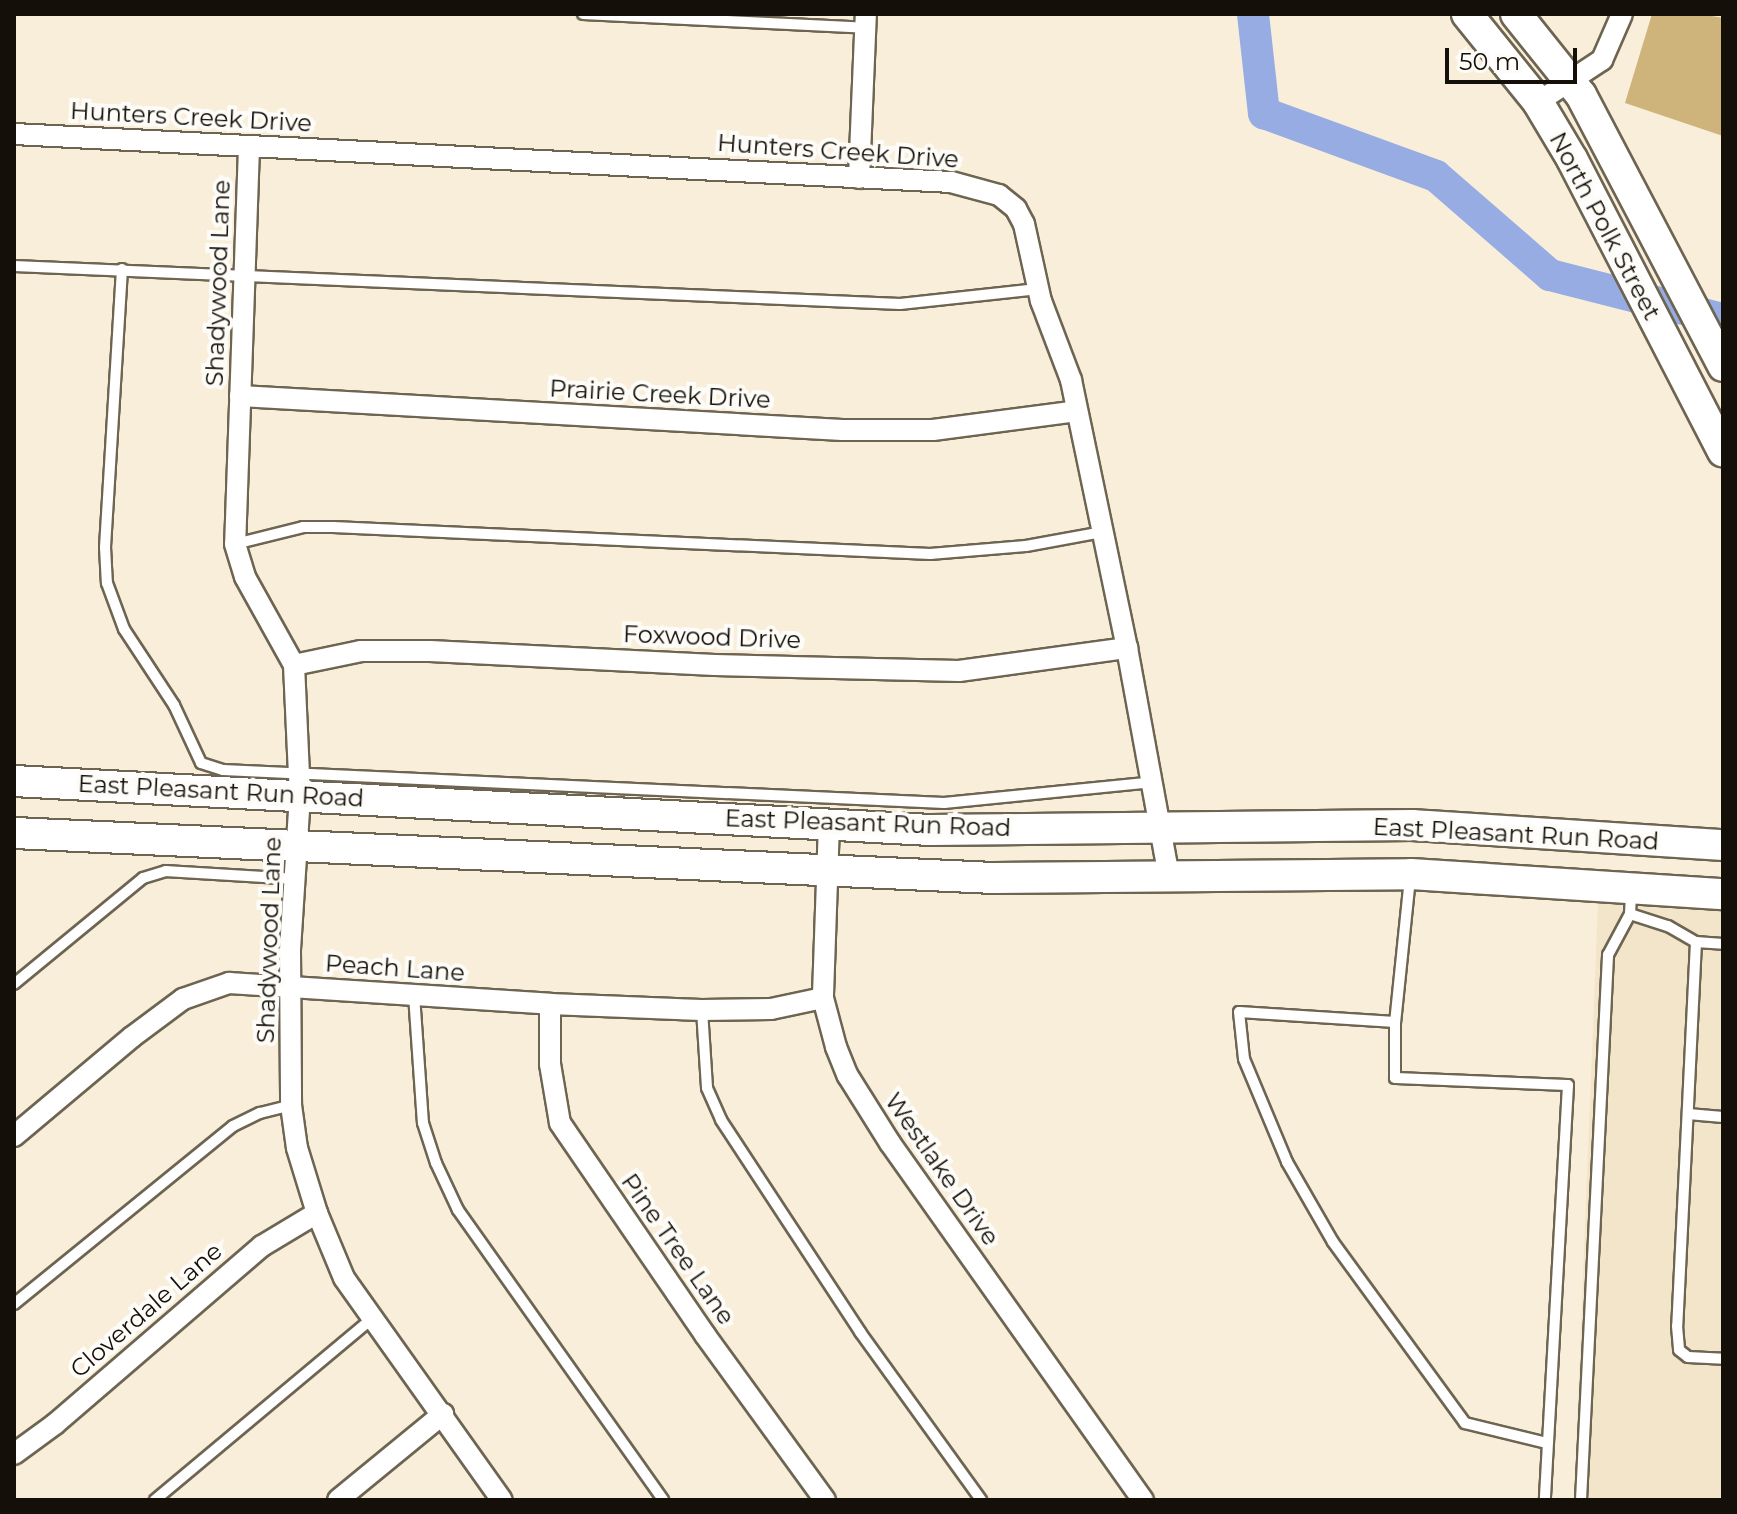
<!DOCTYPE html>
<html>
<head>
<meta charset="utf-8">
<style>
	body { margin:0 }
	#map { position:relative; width:1737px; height:1514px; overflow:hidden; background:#f8eed9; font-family:Montserrat,sans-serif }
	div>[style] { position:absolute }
	.built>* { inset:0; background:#f3e5c9 }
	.forest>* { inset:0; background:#ceb37a }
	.river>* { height:32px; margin:-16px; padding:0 16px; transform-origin:16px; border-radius:16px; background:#96ace2 }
	.roads { filter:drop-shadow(2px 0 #6d6552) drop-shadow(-2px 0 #6d6552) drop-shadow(0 2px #6d6552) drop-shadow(0 -2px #6d6552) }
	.lane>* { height:10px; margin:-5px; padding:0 5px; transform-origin:5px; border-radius:5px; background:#fff }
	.street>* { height:20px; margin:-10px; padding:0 10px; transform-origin:10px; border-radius:10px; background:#fff }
	.secondary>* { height:30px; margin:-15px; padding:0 15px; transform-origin:15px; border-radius:15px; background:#fff }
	span { translate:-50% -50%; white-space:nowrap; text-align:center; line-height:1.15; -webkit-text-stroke:8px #fefcf8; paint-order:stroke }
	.street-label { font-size:24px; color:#141009 }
	.frame { position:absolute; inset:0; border:16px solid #141009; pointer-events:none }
	.scale { position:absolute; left:1445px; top:48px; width:132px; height:36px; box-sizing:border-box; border:4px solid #141009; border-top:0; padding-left:10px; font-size:24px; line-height:28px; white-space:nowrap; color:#141009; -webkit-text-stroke:6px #fefcf8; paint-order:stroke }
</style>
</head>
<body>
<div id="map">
	<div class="built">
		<i style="clip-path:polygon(1598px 903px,1723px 910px,1723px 1500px,1574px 1500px)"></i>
	</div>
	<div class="forest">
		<i style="clip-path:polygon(1652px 14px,1701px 14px,1723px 18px,1723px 136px,1625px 103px)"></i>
	</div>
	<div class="river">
		<i style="left:1253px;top:14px;width:100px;rotate:83.7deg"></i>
		<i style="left:1264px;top:113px;width:183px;rotate:20.1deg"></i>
		<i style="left:1436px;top:176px;width:151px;rotate:41deg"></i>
		<i style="left:1550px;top:275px;width:179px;rotate:14.3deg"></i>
	</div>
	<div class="roads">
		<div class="lane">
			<i style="left:583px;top:14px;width:283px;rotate:2.8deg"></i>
			<i style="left:14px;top:266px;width:887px;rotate:2.46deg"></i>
			<i style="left:900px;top:304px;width:140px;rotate:-6.2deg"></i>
			<i style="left:122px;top:269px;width:279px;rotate:93.5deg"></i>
			<i style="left:105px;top:547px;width:36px;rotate:87deg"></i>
			<i style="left:107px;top:583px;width:49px;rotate:69.7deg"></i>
			<i style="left:124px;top:629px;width:91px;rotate:56.7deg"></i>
			<i style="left:174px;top:705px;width:64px;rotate:65deg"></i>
			<i style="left:201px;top:763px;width:23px;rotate:18deg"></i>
			<i style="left:223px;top:770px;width:722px;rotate:2.62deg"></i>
			<i style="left:944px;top:803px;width:210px;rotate:-5.7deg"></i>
			<i style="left:235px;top:544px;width:70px;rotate:-14deg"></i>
			<i style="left:303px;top:527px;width:30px"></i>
			<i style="left:333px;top:527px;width:598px;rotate:2.59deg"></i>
			<i style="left:930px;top:554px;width:96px;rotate:-4.8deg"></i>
			<i style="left:1026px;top:546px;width:77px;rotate:-10.4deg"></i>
			<i style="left:1410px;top:878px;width:145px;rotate:95.9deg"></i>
			<i style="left:1395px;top:1022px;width:56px;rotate:90deg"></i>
			<i style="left:1395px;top:1078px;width:173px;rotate:2.3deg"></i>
			<i style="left:1568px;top:1085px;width:416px;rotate:93.2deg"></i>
			<i style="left:1630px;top:914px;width:40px;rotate:18deg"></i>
			<i style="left:1668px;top:926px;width:32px;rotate:30deg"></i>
			<i style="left:1696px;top:942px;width:384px;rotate:92.8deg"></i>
			<i style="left:1677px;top:1326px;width:24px;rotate:85deg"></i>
			<i style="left:1679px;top:1350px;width:11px;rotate:38deg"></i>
			<i style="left:1688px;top:1357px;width:35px;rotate:3deg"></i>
			<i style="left:1696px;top:942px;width:27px;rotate:4deg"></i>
			<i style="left:14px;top:984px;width:167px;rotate:-39.4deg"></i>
			<i style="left:143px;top:878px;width:24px;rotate:-17deg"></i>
			<i style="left:166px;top:871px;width:130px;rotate:3.5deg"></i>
			<i style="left:414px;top:995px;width:128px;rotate:86deg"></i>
			<i style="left:423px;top:1123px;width:42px;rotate:72deg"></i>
			<i style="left:436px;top:1163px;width:52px;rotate:64.9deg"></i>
			<i style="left:458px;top:1210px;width:355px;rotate:54.7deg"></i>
			<i style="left:702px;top:1010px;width:78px;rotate:86.3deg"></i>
			<i style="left:707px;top:1088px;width:35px;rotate:66deg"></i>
			<i style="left:721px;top:1120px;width:254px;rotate:56.7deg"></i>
			<i style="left:860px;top:1332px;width:207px;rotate:54.2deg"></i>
			<i style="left:1395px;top:1022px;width:156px;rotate:-176.3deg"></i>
			<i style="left:1239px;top:1012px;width:47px;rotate:83.9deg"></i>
			<i style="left:1244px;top:1059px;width:112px;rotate:67.3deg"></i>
			<i style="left:1287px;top:1162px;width:92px;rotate:60.1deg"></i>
			<i style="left:1333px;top:1242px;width:224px;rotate:53.9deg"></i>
			<i style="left:1465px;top:1423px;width:84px;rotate:13.7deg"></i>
			<i style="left:1688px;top:1114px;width:35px;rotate:5deg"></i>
			<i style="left:14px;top:1304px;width:282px;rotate:-39.1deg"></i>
			<i style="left:233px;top:1126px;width:30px;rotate:-26deg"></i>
			<i style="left:260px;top:1113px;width:32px;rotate:-14deg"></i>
			<i style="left:155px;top:1500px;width:284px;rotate:-39.9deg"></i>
			<i style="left:1581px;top:1500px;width:546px;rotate:-87.16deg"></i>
			<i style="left:1608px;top:955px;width:47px;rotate:-61.8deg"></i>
			<i style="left:1630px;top:914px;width:22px;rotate:-87deg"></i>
		</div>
		<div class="street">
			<i style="left:1538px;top:102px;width:77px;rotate:-33.3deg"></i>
			<i style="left:1602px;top:60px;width:50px;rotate:-66.5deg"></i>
			<i style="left:14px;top:134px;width:938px;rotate:2.93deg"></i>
			<i style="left:951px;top:182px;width:50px;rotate:15.2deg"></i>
			<i style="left:999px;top:195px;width:22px;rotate:39deg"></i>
			<i style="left:1016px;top:209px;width:17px;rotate:62deg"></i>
			<i style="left:1024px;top:224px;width:79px;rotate:77.6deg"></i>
			<i style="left:1041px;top:301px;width:85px;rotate:69.2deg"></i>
			<i style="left:1071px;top:380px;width:274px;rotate:78.2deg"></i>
			<i style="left:1127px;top:648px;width:232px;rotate:79.6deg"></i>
			<i style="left:249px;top:147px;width:397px;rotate:92deg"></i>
			<i style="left:235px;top:544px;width:34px;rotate:73deg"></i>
			<i style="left:245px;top:577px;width:101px;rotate:60.9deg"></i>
			<i style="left:294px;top:665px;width:130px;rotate:87.4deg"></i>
			<i style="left:300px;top:795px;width:156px;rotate:93.7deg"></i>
			<i style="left:290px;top:951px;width:154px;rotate:89.6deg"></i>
			<i style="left:291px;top:1105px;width:43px;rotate:82.1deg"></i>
			<i style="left:297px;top:1148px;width:68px;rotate:72.9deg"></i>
			<i style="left:317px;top:1213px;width:70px;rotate:67.4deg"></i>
			<i style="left:344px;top:1278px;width:272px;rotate:54.6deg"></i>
			<i style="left:859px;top:178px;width:164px;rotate:-87.6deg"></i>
			<i style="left:240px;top:396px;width:603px;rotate:3.23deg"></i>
			<i style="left:842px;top:430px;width:91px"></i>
			<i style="left:933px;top:430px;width:145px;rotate:-7.5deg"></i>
			<i style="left:294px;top:665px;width:68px;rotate:-11.8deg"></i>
			<i style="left:361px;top:651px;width:69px"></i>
			<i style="left:430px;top:651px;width:285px;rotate:2.8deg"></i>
			<i style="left:715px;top:665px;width:244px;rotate:1.4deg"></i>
			<i style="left:959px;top:671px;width:170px;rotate:-7.8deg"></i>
			<i style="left:829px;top:823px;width:175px;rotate:92deg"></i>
			<i style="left:823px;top:998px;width:51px;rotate:75.1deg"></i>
			<i style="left:836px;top:1047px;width:31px;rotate:68deg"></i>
			<i style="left:848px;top:1076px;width:79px;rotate:57.9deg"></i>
			<i style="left:890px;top:1143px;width:438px;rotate:54.7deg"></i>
			<i style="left:550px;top:1004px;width:60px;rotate:90deg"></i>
			<i style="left:550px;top:1064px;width:60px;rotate:80.4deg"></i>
			<i style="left:560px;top:1123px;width:257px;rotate:55.6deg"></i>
			<i style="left:705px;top:1335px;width:204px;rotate:54deg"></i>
			<i style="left:14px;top:1136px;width:154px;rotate:-40deg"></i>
			<i style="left:132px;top:1037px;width:64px;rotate:-36.7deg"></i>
			<i style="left:183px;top:999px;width:49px;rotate:-19.2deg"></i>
			<i style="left:229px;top:983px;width:322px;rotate:3.7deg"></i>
			<i style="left:550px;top:1004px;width:152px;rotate:2.3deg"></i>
			<i style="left:702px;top:1010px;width:69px;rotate:-0.8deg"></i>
			<i style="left:771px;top:1009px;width:53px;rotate:-11.9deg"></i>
			<i style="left:14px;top:1454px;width:51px;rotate:-36.2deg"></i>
			<i style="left:55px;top:1424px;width:273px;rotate:-40.7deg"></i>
			<i style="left:262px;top:1246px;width:64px;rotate:-31deg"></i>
			<i style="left:338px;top:1500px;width:136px;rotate:-39.3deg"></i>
		</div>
		<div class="secondary">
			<i style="left:1467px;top:14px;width:113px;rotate:51.1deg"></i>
			<i style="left:1538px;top:102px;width:66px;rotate:59.2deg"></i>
			<i style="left:1572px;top:159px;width:329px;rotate:62.7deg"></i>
			<i style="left:1516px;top:14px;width:104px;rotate:51.3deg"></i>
			<i style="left:1581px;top:95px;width:306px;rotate:62.3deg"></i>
			<i style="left:14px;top:781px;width:918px;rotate:3.06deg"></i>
			<i style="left:931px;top:830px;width:481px;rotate:-0.6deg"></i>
			<i style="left:1412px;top:825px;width:312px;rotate:3.7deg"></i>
			<i style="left:14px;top:833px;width:981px;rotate:2.63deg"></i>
			<i style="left:994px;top:878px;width:417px;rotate:-0.5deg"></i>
			<i style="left:1411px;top:874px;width:313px;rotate:3.7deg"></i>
		</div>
	</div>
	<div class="street-label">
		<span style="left:191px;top:117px;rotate:3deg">Hunters Creek Drive</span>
		<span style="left:838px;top:151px;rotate:4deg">Hunters Creek Drive</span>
		<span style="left:1605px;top:226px;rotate:62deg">North Polk Street</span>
		<span style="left:218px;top:283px;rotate:-88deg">Shadywood Lane</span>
		<span style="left:660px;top:394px;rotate:3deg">Prairie Creek Drive</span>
		<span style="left:712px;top:637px;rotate:2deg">Foxwood Drive</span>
		<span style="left:221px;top:791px;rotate:3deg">East Pleasant Run Road</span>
		<span style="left:868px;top:823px;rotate:2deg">East Pleasant Run Road</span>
		<span style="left:1516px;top:834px;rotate:3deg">East Pleasant Run Road</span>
		<span style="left:269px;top:940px;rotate:-88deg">Shadywood Lane</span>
		<span style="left:395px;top:968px;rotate:4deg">Peach Lane</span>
		<span style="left:942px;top:1169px;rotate:55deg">Westlake Drive</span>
		<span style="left:678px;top:1249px;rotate:55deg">Pine Tree Lane</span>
		<span style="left:146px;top:1310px;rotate:-41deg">Cloverdale Lane</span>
	</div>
	<div class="frame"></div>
	<div class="scale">50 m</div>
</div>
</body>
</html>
